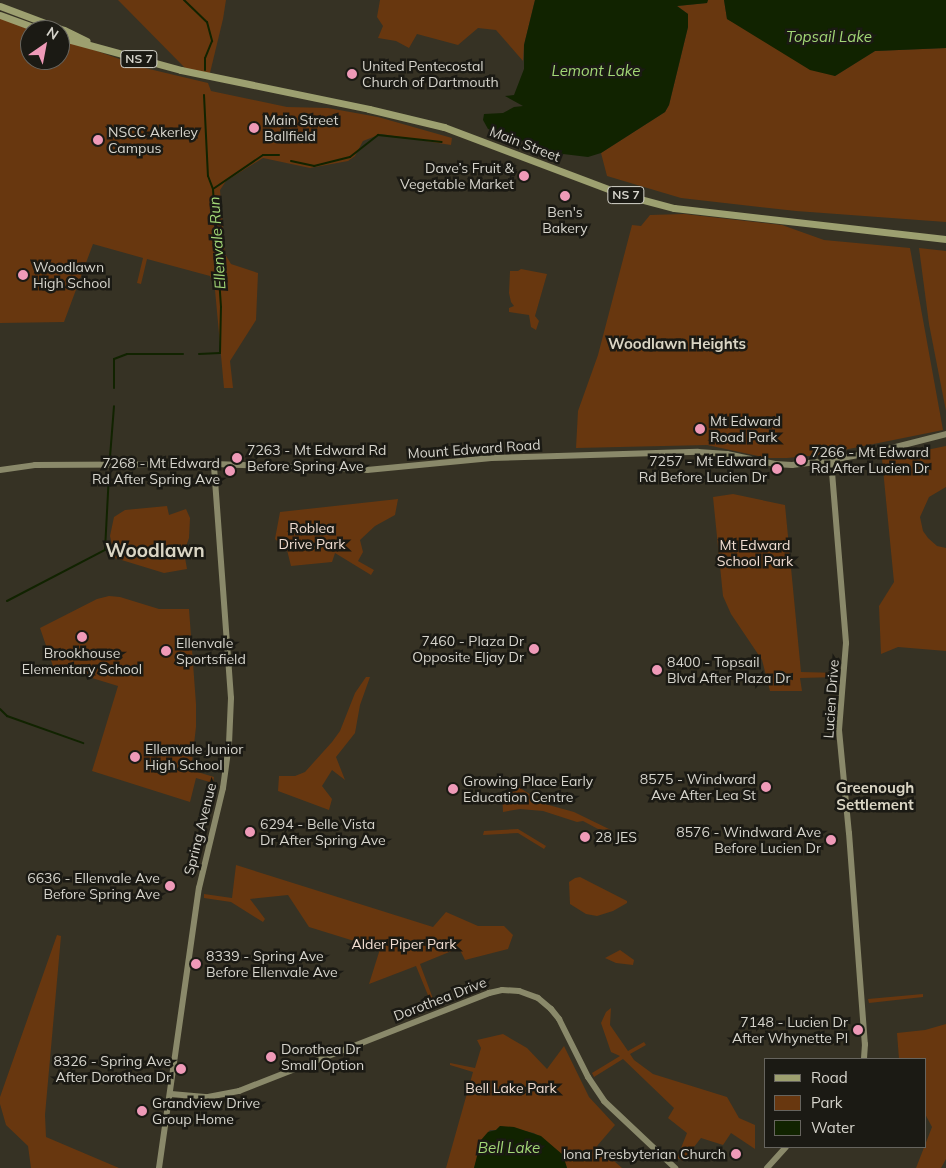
<!DOCTYPE html>
<html>
<head>
<meta charset="utf-8">
<style>
	body { margin:0 }
	#map { position:relative; width:946px; height:1168px; overflow:hidden; background:#363224; font-family:Mulish,sans-serif }
	div>[style] { position:absolute }
	.green>* { inset:0; background:#68370f }
	.water>* { inset:0; background:#112300 }
	.stream>* { height:2px; margin:-1px; padding:0 1px; transform-origin:1px; border-radius:1px; background:#112300 }
	.secondary>* { height:6px; margin:-3px; padding:0 3px; transform-origin:3px; border-radius:3px; background:#8a896a }
	.primary>* { height:7px; margin:-3.5px; padding:0 3.5px; transform-origin:3.5px; border-radius:3.5px; background:#9da070 }
	.dots>* { width:14px; height:14px; translate:-50% -50%; box-sizing:border-box; border:2px solid #1b1a14; border-radius:50% }
	span { translate:-50% -50%; white-space:nowrap; text-align:center; line-height:1.15; -webkit-text-stroke:5px #1b1a14; paint-order:stroke }
	.shield-label span { padding:1px 4px; background:#1b1a14; border:1px solid; border-radius:4px; -webkit-text-stroke-width:0 }
	.shield-label { font-size:12px; color:#d6d4cc; font-weight:700 }
	.poi-label { font-size:14px; color:#d6d4cc }
	.left { translate:0 -50%; text-align:left }
	.right { translate:-100% -50%; text-align:right }
	.street-label { font-size:14px; color:#d6d4cc }
	.park-label { font-size:14px; color:#f1ddd1 }
	.water-label { font-size:15px; color:#a2d776; font-style:italic }
	.neighbourhood-label { font-size:15px; color:#dad5c4; font-weight:700 }
	.district-label { font-size:19px; color:#dad5c4; font-weight:700 }
	.legend { position:absolute; left:764px; top:1058px; width:162px; height:90px; box-sizing:border-box; background:#1b1a14; border:1px solid #66645e; margin:0; padding:6px 9px; list-style:none; font-size:15px; color:#d6d4cc }
	.legend li { display:flex; align-items:center; gap:10px; height:25px }
	.legend b { width:25px; border:1px solid #66645e }
	.north { position:absolute; left:20px; top:20px; width:50px; height:50px; box-sizing:border-box; background:#1b1a14; border:1px solid #66645e; border-radius:50%; rotate:33deg; font-size:14px; font-weight:700; line-height:20px; text-align:center; color:#d6d4cc }
	.north::after { content:''; display:block; margin:auto; width:18px; height:22px; background:#ef9ab8; clip-path:polygon(50% 0,100% 100%,50% 72%,0 100%) }
</style>
</head>
<body>
<div id="map">
	<div class="green">
		<i style="clip-path:polygon(118px 0,226px 0,223px 19px,209px 77px,188px 71px)"></i>
		<i style="clip-path:polygon(380px 0,535px 0,524px 45px,523px 61px,496px 30px,478px 28px,458px 45px,417px 34px,409px 48px,396px 41px,378px 38px,383px 26px,377px 17px)"></i>
		<i style="clip-path:polygon(708px 0,724px 0,727px 19px,835px 76px,875px 51px,946px 48px,946px 222px,796px 211px,681px 198px,607px 176px,601px 153px,665px 112px,669px 105px,688px 27px,688px 14px,677px 6px,707px 3px)"></i>
		<i style="clip-path:polygon(0 17px,38px 30px,30px 30px,30px 60px,60px 60px,60px 38px,145px 68px,208px 83px,211px 91px,287px 107px,328px 108px,378px 117px,452px 138px,451px 145px,381px 134px,363px 141px,355px 156px,348px 161px,310px 168px,263px 158px,226px 181px,220px 190px,225px 254px,231px 264px,258px 273px,256px 320px,230px 361px,233px 388px,224px 388px,215px 290px,210px 276px,147px 259px,141px 284px,137px 283px,143px 258px,93px 244px,64px 322px,0 323px)"></i>
		<i style="clip-path:polygon(684px 214px,782px 225px,824px 240px,910px 248px,943px 430px,819px 455px,787px 458px,768px 458px,707px 445px,576px 448px,578px 411px,598px 355px,632px 225px,641px 226px,650px 215px)"></i>
		<i style="clip-path:polygon(919px 248px,946px 251px,946px 411px,929px 324px)"></i>
		<i style="clip-path:polygon(521px 269px,547px 274px,535px 316px,539px 321px,536px 330px,531px 327px,529px 315px,509px 312px,509px 308px,514px 306px,511px 302px,509px 293px,510px 271px,518px 271px)"></i>
		<i style="clip-path:polygon(946px 446px,946px 487px,929px 497px,920px 517px,923px 531px,928px 538px,937px 546px,946px 548px,946px 651px,898px 647px,881px 654px,879px 606px,894px 582px,882px 459px)"></i>
		<i style="clip-path:polygon(733px 494px,785px 505px,801px 672px,838px 673px,838px 677px,800px 678px,802px 691px,770px 691px,762px 660px,731px 614px,723px 596px,713px 497px)"></i>
		<i style="clip-path:polygon(398px 499px,395px 515px,375px 526px,360px 540px,363px 552px,358px 561px,374px 570px,371px 575px,335px 553px,332px 562px,291px 566px,287px 550px,275px 539px,280px 512px)"></i>
		<i style="clip-path:polygon(167px 506px,169px 515px,186px 509px,190px 518px,189px 538px,184px 552px,187px 569px,164px 573px,115px 558px,110px 536px,114px 517px,125px 510px)"></i>
		<i style="clip-path:polygon(109px 596px,120px 597px,159px 609px,189px 609px,196px 704px,196px 727px,191px 770px,214px 777px,213px 783px,196px 778px,190px 802px,92px 771px,118px 686px,53px 666px,40px 628px,97px 599px)"></i>
		<i style="clip-path:polygon(366px 677px,370px 677px,360px 705px,355px 733px,336px 757px,345px 780px,332px 770px,322px 786px,332px 799px,329px 810px,278px 791px,279px 776px,295px 776px,305px 772px,332px 742px,340px 731px,355px 693px)"></i>
		<i style="clip-path:polygon(517px 786px,545px 804px,574px 812px,611px 830px,598px 829px,583px 821px,577px 822px,543px 811px,520px 809px,503px 812px,502px 794px)"></i>
		<i style="clip-path:polygon(518px 829px,546px 846px,544px 849px,518px 833px,483px 835px,484px 831px)"></i>
		<i style="clip-path:polygon(236px 865px,433px 927px,446px 912px,478px 926px,504px 926px,513px 935px,508px 949px,465px 960px,459px 948px,420px 964px,435px 1004px,432px 1005px,416px 966px,369px 984px,380px 949px,309px 927px,288px 895px,250px 899px,265px 919px,263px 922px,231px 902px,204px 898px,204px 894px,232px 898px)"></i>
		<i style="clip-path:polygon(580px 877px,627px 901px,627px 903px,613px 911px,597px 916px,586px 914px,570px 904px,569px 882px,575px 878px)"></i>
		<i style="clip-path:polygon(57px 935px,61px 936px,45px 1115px,46px 1137px,119px 1168px,31px 1168px,28px 1146px,6px 1125px,0 1104px,0 1097px)"></i>
		<i style="clip-path:polygon(620px 950px,634px 960px,633px 965px,616px 963px,605px 958px)"></i>
		<i style="clip-path:polygon(923px 994px,923px 997px,869px 1003px,868px 999px)"></i>
		<i style="clip-path:polygon(611px 1008px,610px 1025px,628px 1051px,644px 1042px,646px 1045px,630px 1054px,634px 1060px,653px 1074px,727px 1097px,739px 1118px,755px 1125px,755px 1149px,731px 1133px,723px 1145px,701px 1138px,683px 1161px,677px 1158px,687px 1133px,668px 1118px,674px 1108px,623px 1059px,594px 1077px,592px 1073px,620px 1056px,611px 1052px,601px 1023px,606px 1012px)"></i>
		<i style="clip-path:polygon(946px 1024px,946px 1159px,941px 1168px,916px 1168px,932px 1127px,925px 1114px,925px 1059px,899px 1059px,897px 1033px,925px 1030px)"></i>
		<i style="clip-path:polygon(503px 1034px,527px 1048px,547px 1069px,564px 1046px,589px 1097px,615px 1125px,597px 1146px,622px 1168px,567px 1168px,562px 1154px,534px 1133px,500px 1126px,496px 1130px,490px 1130px,484px 1137px,474px 1168px,446px 1168px,473px 1072px,450px 1065px,450px 1063px,475px 1068px,481px 1048px,477px 1040px)"></i>
	</div>
	<div class="water">
		<i style="clip-path:polygon(535px 0,708px 0,707px 3px,677px 6px,688px 14px,688px 27px,669px 105px,665px 112px,601px 153px,588px 157px,563px 154px,516px 139px,488px 129px,483px 120px,484px 114px,503px 113px,514px 107px,523px 106px,505px 96px,514px 95px,524px 69px,524px 45px)"></i>
		<i style="clip-path:polygon(724px 0,946px 0,946px 48px,875px 51px,835px 76px,810px 70px,727px 19px)"></i>
		<i style="clip-path:polygon(500px 1126px,514px 1127px,541px 1136px,563px 1155px,567px 1168px,474px 1168px,481px 1140px,488px 1132px,496px 1130px)"></i>
	</div>
	<div class="stream">
		<i style="left:184px;top:0;width:32px;rotate:44deg"></i>
		<i style="left:207px;top:22px;width:20px;rotate:75deg"></i>
		<i style="left:212px;top:41px;width:18px;rotate:112deg"></i>
		<i style="left:205px;top:58px;width:12px;rotate:90deg"></i>
		<i style="left:204px;top:95px;width:81px;rotate:87.2deg"></i>
		<i style="left:208px;top:176px;width:14px;rotate:69deg"></i>
		<i style="left:291px;top:161px;width:24px;rotate:12deg"></i>
		<i style="left:314px;top:166px;width:37px;rotate:-14deg"></i>
		<i style="left:350px;top:157px;width:36px;rotate:-38deg"></i>
		<i style="left:378px;top:135px;width:64px;rotate:6.2deg"></i>
		<i style="left:199px;top:354px;width:21px;rotate:-3deg"></i>
		<i style="left:220px;top:353px;width:46px;rotate:-88.8deg"></i>
		<i style="left:221px;top:307px;width:118px;rotate:-93.9deg"></i>
		<i style="left:213px;top:189px;width:60px;rotate:-34.2deg"></i>
		<i style="left:263px;top:155px;width:16px"></i>
		<i style="left:114px;top:388px;width:29px;rotate:-90deg"></i>
		<i style="left:114px;top:359px;width:14px;rotate:-21deg"></i>
		<i style="left:127px;top:354px;width:56px"></i>
		<i style="left:110px;top:457px;width:51px;rotate:-85.5deg"></i>
		<i style="left:7px;top:601px;width:110px;rotate:-27.5deg"></i>
		<i style="left:105px;top:550px;width:77px;rotate:-87deg"></i>
		<i style="left:0;top:709px;width:10px;rotate:45deg"></i>
		<i style="left:7px;top:716px;width:81px;rotate:19.6deg"></i>
	</div>
	<div class="secondary">
		<i style="left:831px;top:460px;width:184px;rotate:85.3deg"></i>
		<i style="left:846px;top:643px;width:87px;rotate:94.6deg"></i>
		<i style="left:839px;top:730px;width:103px;rotate:84.5deg"></i>
		<i style="left:849px;top:833px;width:212px;rotate:85.7deg"></i>
		<i style="left:865px;top:1044px;width:15px;rotate:94deg"></i>
		<i style="left:0;top:470px;width:35px;rotate:-8deg"></i>
		<i style="left:35px;top:465px;width:179px;rotate:-0.3deg"></i>
		<i style="left:214px;top:464px;width:153px;rotate:2.2deg"></i>
		<i style="left:367px;top:470px;width:125px;rotate:-5.5deg"></i>
		<i style="left:491px;top:458px;width:207px;rotate:-1.7deg"></i>
		<i style="left:698px;top:452px;width:29px;rotate:4deg"></i>
		<i style="left:727px;top:454px;width:49px;rotate:11.8deg"></i>
		<i style="left:775px;top:464px;width:17px;rotate:3deg"></i>
		<i style="left:792px;top:465px;width:39px;rotate:-7deg"></i>
		<i style="left:831px;top:460px;width:50px;rotate:-10.4deg"></i>
		<i style="left:880px;top:451px;width:68px;rotate:-14.4deg"></i>
		<i style="left:171px;top:1094px;width:37px;rotate:5deg"></i>
		<i style="left:208px;top:1097px;width:32px;rotate:-11deg"></i>
		<i style="left:239px;top:1091px;width:269px;rotate:-21.4deg"></i>
		<i style="left:489px;top:993px;width:13px;rotate:-13deg"></i>
		<i style="left:502px;top:990px;width:17px;rotate:3deg"></i>
		<i style="left:519px;top:991px;width:20px;rotate:20deg"></i>
		<i style="left:538px;top:998px;width:17px;rotate:40deg"></i>
		<i style="left:551px;top:1009px;width:13px;rotate:51deg"></i>
		<i style="left:559px;top:1019px;width:65px;rotate:63.4deg"></i>
		<i style="left:588px;top:1077px;width:29px;rotate:56deg"></i>
		<i style="left:604px;top:1101px;width:98px;rotate:43.3deg"></i>
		<i style="left:159px;top:1168px;width:283px;rotate:-81.9deg"></i>
		<i style="left:199px;top:888px;width:103px;rotate:-76.5deg"></i>
		<i style="left:223px;top:788px;width:44px;rotate:-82.2deg"></i>
		<i style="left:229px;top:744px;width:46px;rotate:-87.5deg"></i>
		<i style="left:231px;top:698px;width:235px;rotate:-94.2deg"></i>
		<i style="left:767px;top:1168px;width:28px;rotate:-48deg"></i>
	</div>
	<div class="primary">
		<i style="left:0;top:6px;width:68px;rotate:20.6deg"></i>
		<i style="left:64px;top:30px;width:25px;rotate:26deg"></i>
		<i style="left:0;top:15px;width:44px;rotate:20.1deg"></i>
		<i style="left:60px;top:37px;width:125px;rotate:15.3deg"></i>
		<i style="left:181px;top:70px;width:192px;rotate:11.7deg"></i>
		<i style="left:369px;top:109px;width:77px;rotate:13.5deg"></i>
		<i style="left:444px;top:127px;width:189px;rotate:20.7deg"></i>
		<i style="left:621px;top:194px;width:55px;rotate:14.8deg"></i>
		<i style="left:674px;top:208px;width:274px;rotate:6.5deg"></i>
	</div>
	<div class="dots">
		<i style="left:352px;top:74px;background:#ef9ab8"></i>
		<i style="left:254px;top:128px;background:#ef9ab8"></i>
		<i style="left:98px;top:140px;background:#ef9ab8"></i>
		<i style="left:524px;top:176px;background:#ef9ab8"></i>
		<i style="left:565px;top:196px;background:#ef9ab8"></i>
		<i style="left:23px;top:275px;background:#ef9ab8"></i>
		<i style="left:700px;top:429px;background:#ef9ab8"></i>
		<i style="left:237px;top:458px;background:#ef9ab8"></i>
		<i style="left:801px;top:460px;background:#ef9ab8"></i>
		<i style="left:777px;top:469px;background:#ef9ab8"></i>
		<i style="left:230px;top:471px;background:#ef9ab8"></i>
		<i style="left:82px;top:637px;background:#ef9ab8"></i>
		<i style="left:534px;top:649px;background:#ef9ab8"></i>
		<i style="left:166px;top:651px;background:#ef9ab8"></i>
		<i style="left:657px;top:670px;background:#ef9ab8"></i>
		<i style="left:135px;top:757px;background:#ef9ab8"></i>
		<i style="left:766px;top:787px;background:#ef9ab8"></i>
		<i style="left:453px;top:789px;background:#ef9ab8"></i>
		<i style="left:250px;top:832px;background:#ef9ab8"></i>
		<i style="left:585px;top:837px;background:#ef9ab8"></i>
		<i style="left:831px;top:840px;background:#ef9ab8"></i>
		<i style="left:170px;top:886px;background:#ef9ab8"></i>
		<i style="left:196px;top:964px;background:#ef9ab8"></i>
		<i style="left:858px;top:1030px;background:#ef9ab8"></i>
		<i style="left:271px;top:1057px;background:#ef9ab8"></i>
		<i style="left:181px;top:1069px;background:#ef9ab8"></i>
		<i style="left:142px;top:1111px;background:#ef9ab8"></i>
		<i style="left:736px;top:1154px;background:#ef9ab8"></i>
	</div>
	<div class="shield-label">
		<span style="left:139px;top:59px">NS 7</span>
		<span style="left:626px;top:195px">NS 7</span>
	</div>
	<div class="poi-label">
		<span class="left" style="left:362px;top:74px">United Pentecostal<br>Church of Dartmouth</span>
		<span class="left" style="left:264px;top:128px">Main Street<br>Ballfield</span>
		<span class="left" style="left:108px;top:140px">NSCC Akerley<br>Campus</span>
		<span class="right" style="left:514px;top:176px">Dave’s Fruit &amp;<br>Vegetable Market</span>
		<span style="left:565px;top:220px">Ben's<br>Bakery</span>
		<span class="left" style="left:33px;top:275px">Woodlawn<br>High School</span>
		<span class="left" style="left:710px;top:429px">Mt Edward<br>Road Park</span>
		<span class="left" style="left:247px;top:458px">7263 - Mt Edward Rd<br>Before Spring Ave</span>
		<span class="left" style="left:811px;top:460px">7266 - Mt Edward<br>Rd After Lucien Dr</span>
		<span class="right" style="left:767px;top:469px">7257 - Mt Edward<br>Rd Before Lucien Dr</span>
		<span class="right" style="left:220px;top:471px">7268 - Mt Edward<br>Rd After Spring Ave</span>
		<span class="right" style="left:524px;top:649px">7460 - Plaza Dr<br>Opposite Eljay Dr</span>
		<span class="left" style="left:176px;top:651px">Ellenvale<br>Sportsfield</span>
		<span style="left:82px;top:661px">Brookhouse<br>Elementary School</span>
		<span class="left" style="left:667px;top:670px">8400 - Topsail<br>Blvd After Plaza Dr</span>
		<span class="left" style="left:145px;top:757px">Ellenvale Junior<br>High School</span>
		<span class="right" style="left:756px;top:787px">8575 - Windward<br>Ave After Lea St</span>
		<span class="left" style="left:463px;top:789px">Growing Place Early<br>Education Centre</span>
		<span class="left" style="left:260px;top:832px">6294 - Belle Vista<br>Dr After Spring Ave</span>
		<span class="right" style="left:821px;top:840px">8576 - Windward Ave<br>Before Lucien Dr</span>
		<span class="left" style="left:595px;top:837px">28 JES</span>
		<span class="right" style="left:160px;top:886px">6636 - Ellenvale Ave<br>Before Spring Ave</span>
		<span class="left" style="left:206px;top:964px">8339 - Spring Ave<br>Before Ellenvale Ave</span>
		<span class="right" style="left:848px;top:1030px">7148 - Lucien Dr<br>After Whynette Pl</span>
		<span class="left" style="left:281px;top:1057px">Dorothea Dr<br>Small Option</span>
		<span class="right" style="left:171px;top:1069px">8326 - Spring Ave<br>After Dorothea Dr</span>
		<span class="left" style="left:152px;top:1111px">Grandview Drive<br>Group Home</span>
		<span class="right" style="left:726px;top:1154px">Iona Presbyterian Church</span>
	</div>
	<div class="street-label">
		<span style="left:525px;top:144px;rotate:21deg">Main Street</span>
		<span style="left:474px;top:449px;rotate:-4deg">Mount Edward Road</span>
		<span style="left:831px;top:699px;rotate:-86deg">Lucien Drive</span>
		<span style="left:200px;top:829px;rotate:-76deg">Spring Avenue</span>
		<span style="left:440px;top:999px;rotate:-21deg">Dorothea Drive</span>
	</div>
	<div class="park-label">
		<span style="left:312px;top:536px">Roblea<br>Drive Park</span>
		<span style="left:755px;top:553px">Mt Edward<br>School Park</span>
		<span style="left:404px;top:944px">Alder Piper Park</span>
		<span style="left:511px;top:1088px">Bell Lake Park</span>
	</div>
	<div class="water-label">
		<span style="left:829px;top:37px">Topsail Lake</span>
		<span style="left:596px;top:71px">Lemont Lake</span>
		<span style="left:217px;top:243px;rotate:-94deg">Ellenvale Run</span>
		<span style="left:509px;top:1148px">Bell Lake</span>
	</div>
	<div class="neighbourhood-label">
		<span style="left:677px;top:344px">Woodlawn Heights</span>
		<span style="left:875px;top:796px">Greenough<br>Settlement</span>
	</div>
	<div class="district-label">
		<span style="left:155px;top:551px">Woodlawn</span>
	</div>
	<ul class="legend">
	<li><b style="height:6px;background:#9da070"></b>Road</li>
	<li><b style="height:14px;background:#68370f"></b>Park</li>
	<li><b style="height:14px;background:#112300"></b>Water</li>
	</ul>
	<div class="north">N</div>
</div>
</body>
</html>
